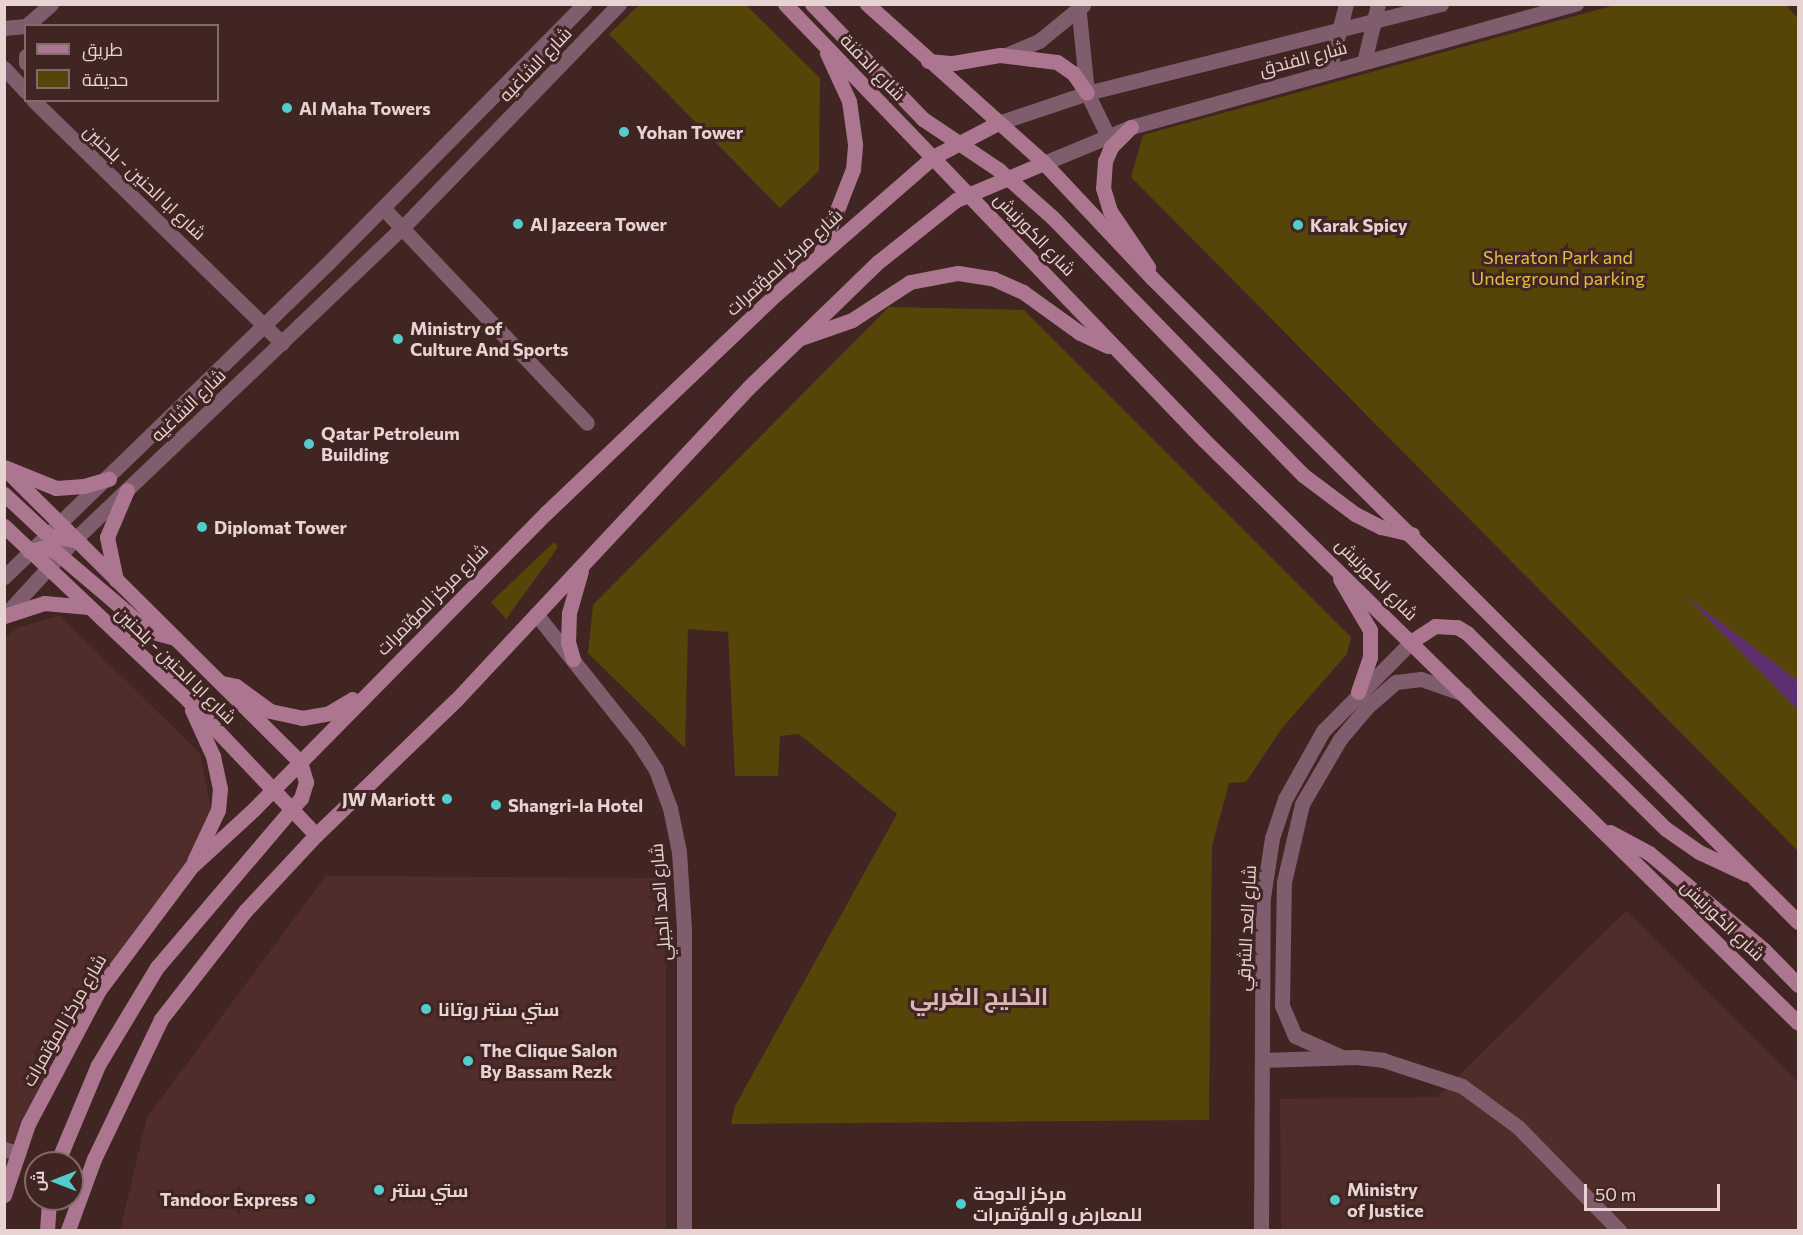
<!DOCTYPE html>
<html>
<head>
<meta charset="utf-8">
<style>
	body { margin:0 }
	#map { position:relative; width:1803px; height:1235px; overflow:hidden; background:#412523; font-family:Commissioner,Cairo,sans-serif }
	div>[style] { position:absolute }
	.built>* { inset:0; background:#502c2a }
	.green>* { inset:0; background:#564508 }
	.water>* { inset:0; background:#5d2f6f }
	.street>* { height:15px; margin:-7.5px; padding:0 7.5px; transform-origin:7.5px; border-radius:7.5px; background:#805d6d }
	.secondary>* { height:15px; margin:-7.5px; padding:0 7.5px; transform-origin:7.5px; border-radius:7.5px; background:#ad7690 }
	.dots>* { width:16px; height:16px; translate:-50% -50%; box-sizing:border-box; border:3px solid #412523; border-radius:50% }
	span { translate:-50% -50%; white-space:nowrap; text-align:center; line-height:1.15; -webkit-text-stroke:6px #412523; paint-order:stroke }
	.street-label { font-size:18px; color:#e7d4d2 }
	.poi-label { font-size:18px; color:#e7d4d2; font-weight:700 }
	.left { translate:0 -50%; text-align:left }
	.right { translate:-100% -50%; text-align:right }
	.park-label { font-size:18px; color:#e3be43 }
	.district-label { font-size:24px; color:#dbb6b3; font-weight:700 }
	.frame { position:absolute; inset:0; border:6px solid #e7d4d2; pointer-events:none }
	.legend { position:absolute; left:24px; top:24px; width:195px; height:78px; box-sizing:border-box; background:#412523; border:2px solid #836b69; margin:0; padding:8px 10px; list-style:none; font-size:18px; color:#e7d4d2 }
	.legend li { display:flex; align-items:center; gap:12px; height:30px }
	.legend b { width:30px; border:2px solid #836b69 }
	.north { position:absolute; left:24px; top:1151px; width:60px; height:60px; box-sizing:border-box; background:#412523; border:2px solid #836b69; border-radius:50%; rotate:270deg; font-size:16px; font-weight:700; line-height:24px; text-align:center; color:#e7d4d2 }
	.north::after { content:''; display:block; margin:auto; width:21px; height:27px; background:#52cdcc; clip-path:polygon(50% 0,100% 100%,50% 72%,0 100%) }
	.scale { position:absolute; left:1584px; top:1184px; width:136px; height:27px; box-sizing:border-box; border:3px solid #e7d4d2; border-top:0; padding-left:8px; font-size:18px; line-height:21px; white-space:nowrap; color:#e7d4d2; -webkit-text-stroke:4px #412523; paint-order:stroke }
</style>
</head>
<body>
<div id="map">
	<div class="built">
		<i style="clip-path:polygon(60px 615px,200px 754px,212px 814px,185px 866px,129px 937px,20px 1142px,5px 1188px,5px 638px,14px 629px)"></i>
		<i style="clip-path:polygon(326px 876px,666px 878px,666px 1230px,120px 1230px,147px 1117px)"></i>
		<i style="clip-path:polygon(1626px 911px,1798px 1082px,1798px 1230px,1281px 1230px,1280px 1099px,1437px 1097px)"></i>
	</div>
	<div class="green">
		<i style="clip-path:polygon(639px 5px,746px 5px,820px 78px,819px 171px,780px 208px,609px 34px)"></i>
		<i style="clip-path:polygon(1615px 5px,1786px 5px,1798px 18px,1798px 851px,1131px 177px,1143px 135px)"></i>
		<i style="clip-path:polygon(889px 307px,1024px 310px,1351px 637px,1347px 654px,1282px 728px,1246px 782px,1229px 783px,1212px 846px,1209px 1120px,731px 1124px,735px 1106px,897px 814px,799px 734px,780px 736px,778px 776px,735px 776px,728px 632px,688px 629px,685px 748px,588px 653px,593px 605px)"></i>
		<i style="clip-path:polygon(554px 542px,558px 546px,552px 556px,506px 619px,491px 602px)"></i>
	</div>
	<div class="water">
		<i style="clip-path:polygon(1686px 596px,1798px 681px,1798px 710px,1733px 644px)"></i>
	</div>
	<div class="street">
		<i style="left:1078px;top:4px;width:89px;rotate:84.2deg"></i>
		<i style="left:1087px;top:93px;width:46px;rotate:64deg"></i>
		<i style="left:26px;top:26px;width:33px;rotate:-41deg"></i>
		<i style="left:4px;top:28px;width:22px;rotate:-5deg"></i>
		<i style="left:1006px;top:55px;width:36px;rotate:-23deg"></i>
		<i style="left:1039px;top:41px;width:57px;rotate:-39.3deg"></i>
		<i style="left:26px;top:56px;width:7px;rotate:90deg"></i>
		<i style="left:1364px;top:62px;width:60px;rotate:-76.4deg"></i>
		<i style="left:4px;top:68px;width:33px;rotate:47deg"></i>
		<i style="left:1329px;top:71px;width:69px;rotate:-75.8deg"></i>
		<i style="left:33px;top:100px;width:348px;rotate:44.3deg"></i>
		<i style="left:998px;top:123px;width:94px;rotate:-18.6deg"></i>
		<i style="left:1087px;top:93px;width:365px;rotate:-14.1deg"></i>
		<i style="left:1044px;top:163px;width:94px;rotate:-22.5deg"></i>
		<i style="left:1131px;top:127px;width:462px;rotate:-15.5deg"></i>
		<i style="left:383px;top:208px;width:296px;rotate:46.5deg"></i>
		<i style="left:4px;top:577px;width:448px;rotate:-44.1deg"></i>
		<i style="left:326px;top:265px;width:367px;rotate:-45.3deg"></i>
		<i style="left:536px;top:614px;width:164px;rotate:51.4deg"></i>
		<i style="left:638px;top:742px;width:33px;rotate:57deg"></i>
		<i style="left:656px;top:770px;width:40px;rotate:69.8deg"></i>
		<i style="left:670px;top:808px;width:45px;rotate:78.4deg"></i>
		<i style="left:679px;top:852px;width:77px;rotate:86.3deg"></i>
		<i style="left:684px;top:929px;width:301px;rotate:90deg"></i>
		<i style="left:4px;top:616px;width:103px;rotate:-47.4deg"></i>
		<i style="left:74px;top:540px;width:454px;rotate:-43.6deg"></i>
		<i style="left:403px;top:227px;width:310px;rotate:-45.9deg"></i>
		<i style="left:1342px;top:1057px;width:51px;rotate:-155.9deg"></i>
		<i style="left:1295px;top:1036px;width:34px;rotate:-113deg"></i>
		<i style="left:1282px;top:1005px;width:123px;rotate:-89.1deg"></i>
		<i style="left:1284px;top:882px;width:80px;rotate:-77deg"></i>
		<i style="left:1302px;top:804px;width:75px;rotate:-59.7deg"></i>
		<i style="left:1340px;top:739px;width:43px;rotate:-49.7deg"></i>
		<i style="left:1368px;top:706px;width:37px;rotate:-41deg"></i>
		<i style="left:1396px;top:682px;width:25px;rotate:-7deg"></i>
		<i style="left:1421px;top:679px;width:46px;rotate:19.2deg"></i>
		<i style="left:1262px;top:1060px;width:94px;rotate:-1.8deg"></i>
		<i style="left:1356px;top:1057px;width:27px;rotate:6deg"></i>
		<i style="left:1383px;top:1060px;width:83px;rotate:18.2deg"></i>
		<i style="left:1462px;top:1086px;width:69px;rotate:36.2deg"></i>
		<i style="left:1518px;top:1127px;width:144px;rotate:45.6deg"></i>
		<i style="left:4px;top:1149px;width:14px;rotate:17deg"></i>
		<i style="left:1261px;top:1230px;width:333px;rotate:-89.7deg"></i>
		<i style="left:1263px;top:897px;width:60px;rotate:-81.3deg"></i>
		<i style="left:1272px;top:838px;width:41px;rotate:-71.6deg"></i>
		<i style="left:1285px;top:799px;width:78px;rotate:-60.8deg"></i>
		<i style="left:1323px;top:731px;width:127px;rotate:-45.3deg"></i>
	</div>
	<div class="secondary">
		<i style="left:785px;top:4px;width:605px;rotate:46.14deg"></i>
		<i style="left:1204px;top:440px;width:832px;rotate:44.46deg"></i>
		<i style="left:812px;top:4px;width:160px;rotate:46deg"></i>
		<i style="left:923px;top:119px;width:92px;rotate:33.9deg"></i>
		<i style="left:999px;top:170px;width:71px;rotate:41.6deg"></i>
		<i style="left:1052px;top:217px;width:360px;rotate:45.8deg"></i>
		<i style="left:1303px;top:475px;width:65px;rotate:36.9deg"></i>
		<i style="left:1355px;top:514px;width:29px;rotate:27deg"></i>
		<i style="left:1381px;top:527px;width:32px;rotate:13deg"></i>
		<i style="left:867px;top:4px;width:238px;rotate:41.9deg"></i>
		<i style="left:1044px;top:163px;width:158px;rotate:46.8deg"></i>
		<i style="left:1152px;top:278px;width:912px;rotate:44.91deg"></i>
		<i style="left:928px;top:61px;width:25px;rotate:5deg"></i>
		<i style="left:953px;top:63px;width:48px;rotate:-9.7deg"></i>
		<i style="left:1000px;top:55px;width:57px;rotate:7deg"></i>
		<i style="left:1057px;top:62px;width:19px;rotate:35deg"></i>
		<i style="left:1073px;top:73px;width:24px;rotate:55deg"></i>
		<i style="left:1131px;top:127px;width:28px;rotate:135deg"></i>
		<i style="left:1111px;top:147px;width:15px;rotate:113deg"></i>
		<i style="left:1105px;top:161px;width:27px;rotate:94deg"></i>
		<i style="left:1103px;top:188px;width:24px;rotate:73deg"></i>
		<i style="left:1110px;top:211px;width:68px;rotate:55.8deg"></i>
		<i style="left:821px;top:251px;width:88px;rotate:-68.7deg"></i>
		<i style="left:853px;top:169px;width:25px;rotate:-85deg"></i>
		<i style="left:855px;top:144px;width:43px;rotate:-97.9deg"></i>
		<i style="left:849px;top:101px;width:53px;rotate:-114.6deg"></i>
		<i style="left:801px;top:338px;width:54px;rotate:-19.4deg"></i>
		<i style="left:852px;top:320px;width:69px;rotate:-33.2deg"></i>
		<i style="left:910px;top:282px;width:49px;rotate:-10.6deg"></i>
		<i style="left:958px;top:273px;width:36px;rotate:9deg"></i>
		<i style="left:994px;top:279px;width:32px;rotate:24deg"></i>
		<i style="left:1023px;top:292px;width:70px;rotate:35.7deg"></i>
		<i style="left:1080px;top:333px;width:31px;rotate:25deg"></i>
		<i style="left:4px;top:467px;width:56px;rotate:22deg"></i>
		<i style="left:56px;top:488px;width:28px;rotate:-4deg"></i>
		<i style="left:84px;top:486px;width:26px;rotate:-16deg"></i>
		<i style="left:4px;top:468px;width:417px;rotate:44.8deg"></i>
		<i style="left:300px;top:762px;width:21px;rotate:73deg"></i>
		<i style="left:306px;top:782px;width:17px;rotate:107deg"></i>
		<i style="left:301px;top:798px;width:222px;rotate:130.4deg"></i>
		<i style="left:157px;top:967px;width:114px;rotate:121deg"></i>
		<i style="left:98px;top:1065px;width:106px;rotate:112.7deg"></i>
		<i style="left:4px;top:494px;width:60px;rotate:43deg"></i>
		<i style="left:48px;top:535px;width:26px;rotate:11deg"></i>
		<i style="left:4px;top:526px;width:252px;rotate:43.4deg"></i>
		<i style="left:187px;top:699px;width:187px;rotate:46.5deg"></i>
		<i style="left:29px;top:551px;width:13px;rotate:-13deg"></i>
		<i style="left:42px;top:548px;width:13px;rotate:13deg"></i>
		<i style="left:55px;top:551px;width:123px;rotate:40.4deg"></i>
		<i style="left:149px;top:631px;width:27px;rotate:15deg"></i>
		<i style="left:1340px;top:579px;width:59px;rotate:59.5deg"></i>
		<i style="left:1370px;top:630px;width:27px;rotate:90deg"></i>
		<i style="left:1370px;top:657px;width:37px;rotate:109deg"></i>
		<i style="left:116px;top:580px;width:44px;rotate:-101.8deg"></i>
		<i style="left:107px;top:537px;width:51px;rotate:-66.9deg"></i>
		<i style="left:4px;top:616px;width:42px;rotate:-18deg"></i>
		<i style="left:44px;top:603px;width:45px;rotate:5.1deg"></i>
		<i style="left:1412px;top:641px;width:27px;rotate:-33deg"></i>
		<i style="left:1435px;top:626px;width:22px;rotate:3deg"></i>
		<i style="left:1457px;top:627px;width:12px;rotate:31deg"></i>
		<i style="left:1467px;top:633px;width:279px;rotate:44.6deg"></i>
		<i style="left:1666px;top:829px;width:40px;rotate:34.9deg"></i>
		<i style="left:1699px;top:852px;width:52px;rotate:25.1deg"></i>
		<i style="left:573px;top:659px;width:18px;rotate:-106deg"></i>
		<i style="left:568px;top:642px;width:29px;rotate:-88deg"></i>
		<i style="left:569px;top:613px;width:44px;rotate:-74.1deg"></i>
		<i style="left:222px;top:683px;width:14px;rotate:12deg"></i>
		<i style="left:236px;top:686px;width:42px;rotate:36.3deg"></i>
		<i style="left:270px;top:711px;width:33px;rotate:12deg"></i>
		<i style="left:302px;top:718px;width:27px;rotate:-10deg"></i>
		<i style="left:329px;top:713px;width:27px;rotate:-31deg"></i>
		<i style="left:192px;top:710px;width:51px;rotate:65.5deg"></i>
		<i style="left:213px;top:756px;width:33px;rotate:78deg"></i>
		<i style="left:220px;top:788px;width:22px;rotate:95deg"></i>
		<i style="left:218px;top:810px;width:56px;rotate:115.2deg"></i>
		<i style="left:1610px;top:832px;width:44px;rotate:28.3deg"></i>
		<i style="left:1649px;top:853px;width:150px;rotate:40.1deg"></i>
		<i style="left:1764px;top:950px;width:49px;rotate:45.8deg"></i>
		<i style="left:4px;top:1195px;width:75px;rotate:-71.3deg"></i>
		<i style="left:28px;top:1124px;width:152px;rotate:-62.1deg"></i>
		<i style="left:99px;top:990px;width:154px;rotate:-53.2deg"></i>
		<i style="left:191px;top:867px;width:86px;rotate:-42.6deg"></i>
		<i style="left:254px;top:809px;width:417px;rotate:-45.4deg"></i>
		<i style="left:547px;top:512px;width:316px;rotate:-43.6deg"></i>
		<i style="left:776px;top:294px;width:208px;rotate:-41.1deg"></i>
		<i style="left:933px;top:157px;width:73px;rotate:-27.6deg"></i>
		<i style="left:47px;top:1230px;width:31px;rotate:-86deg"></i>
		<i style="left:68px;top:1230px;width:76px;rotate:-69.9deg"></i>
		<i style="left:94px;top:1159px;width:155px;rotate:-64.4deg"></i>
		<i style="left:161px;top:1019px;width:138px;rotate:-52.1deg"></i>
		<i style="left:246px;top:910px;width:103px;rotate:-47deg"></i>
		<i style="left:316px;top:835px;width:194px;rotate:-44deg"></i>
		<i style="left:456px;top:700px;width:429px;rotate:-46.9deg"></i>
		<i style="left:749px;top:387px;width:180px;rotate:-44.1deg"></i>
		<i style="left:878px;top:262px;width:100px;rotate:-38.5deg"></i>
		<i style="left:956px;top:200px;width:95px;rotate:-22.8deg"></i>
	</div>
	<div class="dots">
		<i style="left:287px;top:108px;background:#52cdcc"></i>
		<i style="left:624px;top:132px;background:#52cdcc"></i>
		<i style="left:518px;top:224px;background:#52cdcc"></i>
		<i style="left:1298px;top:225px;background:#52cdcc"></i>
		<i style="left:398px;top:339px;background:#52cdcc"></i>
		<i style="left:309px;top:444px;background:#52cdcc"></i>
		<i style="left:202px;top:527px;background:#52cdcc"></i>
		<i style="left:447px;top:799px;background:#52cdcc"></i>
		<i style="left:496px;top:805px;background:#52cdcc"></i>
		<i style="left:426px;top:1009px;background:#52cdcc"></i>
		<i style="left:468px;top:1061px;background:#52cdcc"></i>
		<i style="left:379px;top:1190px;background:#52cdcc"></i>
		<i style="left:310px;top:1199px;background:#52cdcc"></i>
		<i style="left:1335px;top:1200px;background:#52cdcc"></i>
		<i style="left:961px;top:1204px;background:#52cdcc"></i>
	</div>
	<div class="street-label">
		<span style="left:1303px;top:58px;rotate:-15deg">شارع الفندق</span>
		<span style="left:535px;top:64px;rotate:-46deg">شارع الشاغيه</span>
		<span style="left:873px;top:67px;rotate:46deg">شارع الدفنة</span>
		<span style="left:145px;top:182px;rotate:43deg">شارع ابا الحنين - بلحنين</span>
		<span style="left:1035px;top:234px;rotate:46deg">شارع الكورنيش</span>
		<span style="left:784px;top:262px;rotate:-42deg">شارع مركز المؤتمرات</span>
		<span style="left:188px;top:405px;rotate:-44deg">شارع الشاغيه</span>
		<span style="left:1377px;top:579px;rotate:45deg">شارع الكورنيش</span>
		<span style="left:432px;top:599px;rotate:-45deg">شارع مركز المؤتمرات</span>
		<span style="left:176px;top:665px;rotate:44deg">شارع ابا الحنين - بلحنين</span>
		<span style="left:660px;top:902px;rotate:-94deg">شارع العد الجبلي</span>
		<span style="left:1723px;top:920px;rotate:44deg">شارع الكورنيش</span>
		<span style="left:1246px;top:928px;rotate:-87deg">شارع العد الشرقي</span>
		<span style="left:64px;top:1020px;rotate:-60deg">شارع مركز المؤتمرات</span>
	</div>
	<div class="poi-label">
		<span class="left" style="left:299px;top:108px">Al Maha Towers</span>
		<span class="left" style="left:636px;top:132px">Yohan Tower</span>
		<span class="left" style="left:530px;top:224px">Al Jazeera Tower</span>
		<span class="left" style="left:1310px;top:225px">Karak Spicy</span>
		<span class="left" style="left:410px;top:339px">Ministry of<br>Culture And Sports</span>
		<span class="left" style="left:321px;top:444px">Qatar Petroleum<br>Building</span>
		<span class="left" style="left:214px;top:527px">Diplomat Tower</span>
		<span class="right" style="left:435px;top:799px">JW Mariott</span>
		<span class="left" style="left:508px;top:805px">Shangri-la Hotel</span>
		<span class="left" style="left:438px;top:1009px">ستي سنتر روتانا</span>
		<span class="left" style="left:480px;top:1061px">The Clique Salon<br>By Bassam Rezk</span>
		<span class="left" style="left:391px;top:1190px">ستي سنتر</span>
		<span class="left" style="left:1347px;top:1200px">Ministry<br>of Justice</span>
		<span class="left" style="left:973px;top:1204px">مركز الدوحة<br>للمعارض و المؤتمرات</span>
		<span class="right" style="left:298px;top:1199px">Tandoor Express</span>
	</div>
	<div class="park-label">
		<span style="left:1558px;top:268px">Sheraton Park and<br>Underground parking</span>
	</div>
	<div class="district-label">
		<span style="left:979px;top:996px">الخليج الغربي</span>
	</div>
	<div class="frame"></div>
	<ul class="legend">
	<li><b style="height:8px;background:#ad7690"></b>طريق</li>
	<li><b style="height:16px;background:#564508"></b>حديقة</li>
	</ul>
	<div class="north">ش</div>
	<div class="scale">50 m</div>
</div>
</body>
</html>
